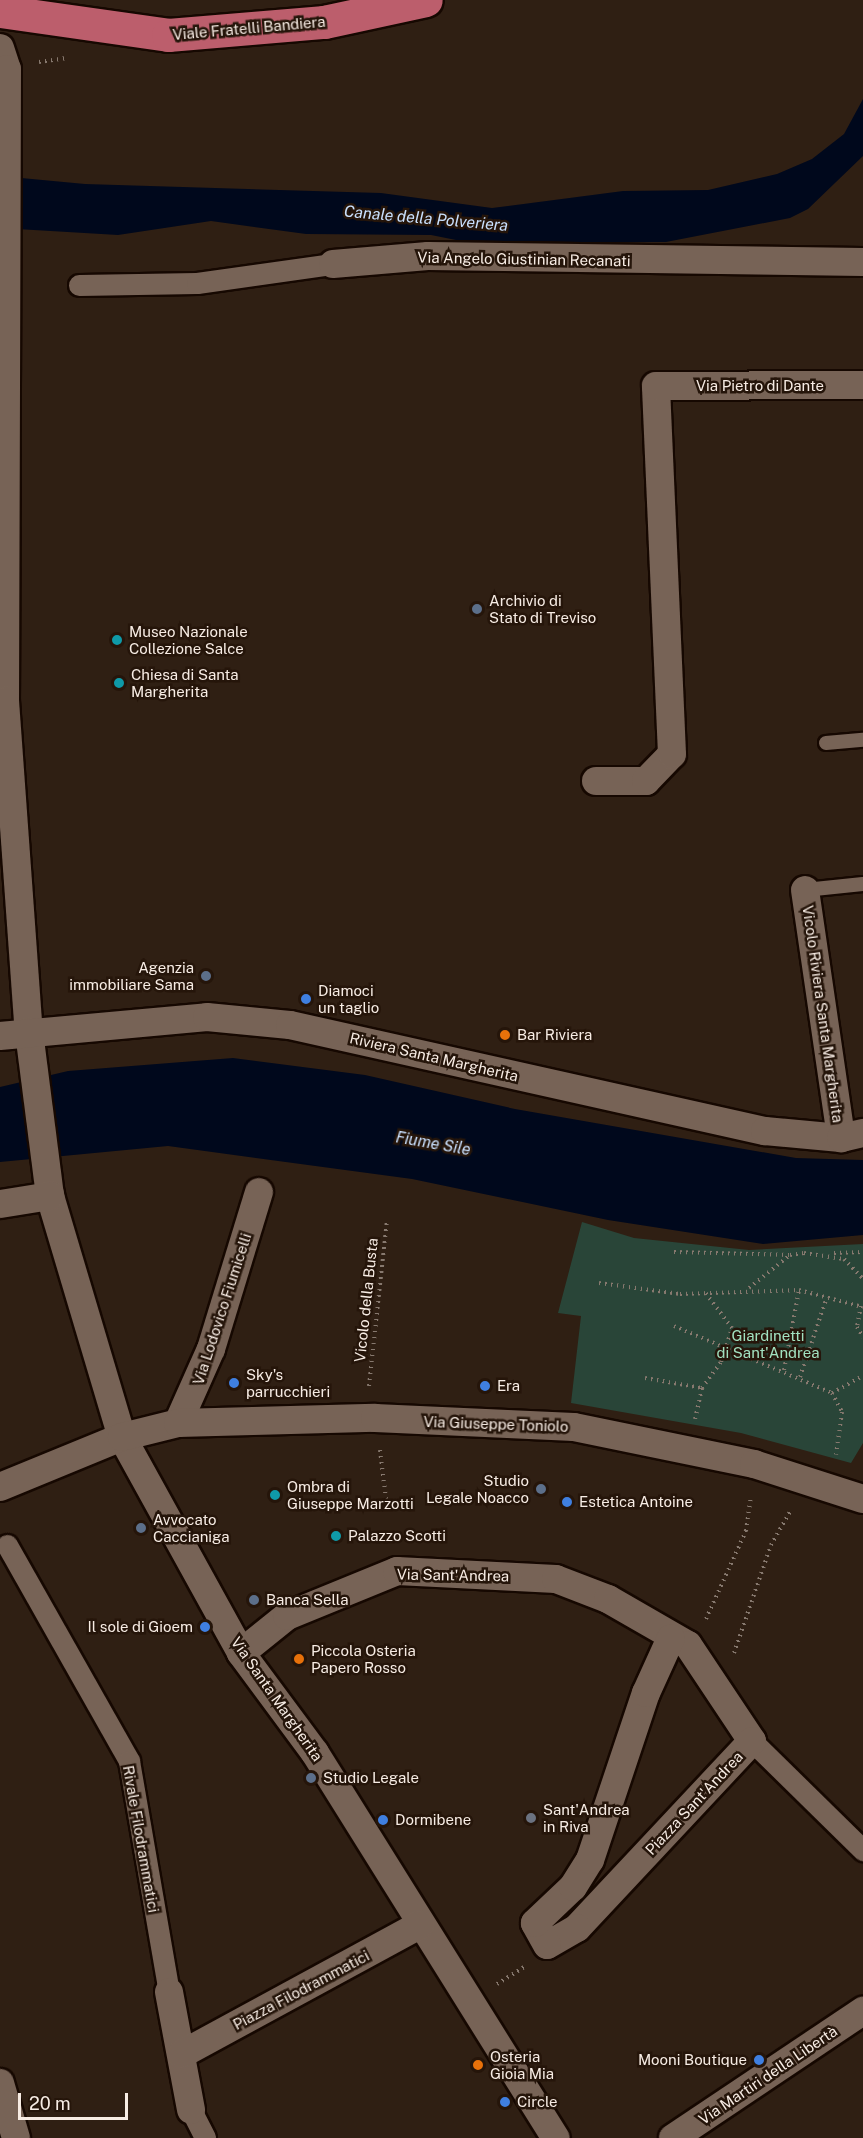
<!DOCTYPE html>
<html>
<head>
<meta charset="utf-8">
<style>
	body { margin:0 }
	#map { position:relative; width:863px; height:2138px; overflow:hidden; background:#2f1f13; font-family:"Public Sans",sans-serif }
	div>[style] { position:absolute }
	.green>* { inset:0; background:#294538 }
	.water>* { inset:0; background:#00081c }
	.path>* { height:4px; margin-top:-2px; transform-origin:0; background:repeating-linear-gradient(90deg,#87796f 0 1.5px,transparent 0 6px) }
	.roads { filter:drop-shadow(2px 0 #160801) drop-shadow(-2px 0 #160801) drop-shadow(0 2px #160801) drop-shadow(0 -2px #160801) }
	.service>* { height:14px; margin:-7px; padding:0 7px; transform-origin:7px; border-radius:7px; background:#776356 }
	.pedestrian>* { height:21px; margin:-10.5px; padding:0 10.5px; transform-origin:10.5px; border-radius:10.5px; background:#776356 }
	.minor>* { height:28px; margin:-14px; padding:0 14px; transform-origin:14px; border-radius:14px; background:#776356 }
	.primary>* { height:33px; margin:-16.5px; padding:0 16.5px; transform-origin:16.5px; border-radius:16.5px; background:#bc5e6c }
	.dots>* { width:16px; height:16px; translate:-50% -50%; box-sizing:border-box; border:3px solid #25150a; border-radius:50% }
	span { translate:-50% -50%; white-space:nowrap; text-align:center; line-height:1.15; -webkit-text-stroke:5px #25150a; paint-order:stroke }
	.street-label { font-size:15px; color:#f7ece4 }
	.poi-label { font-size:15px; color:#f7ece4 }
	.left { translate:0 -50%; text-align:left }
	.right { translate:-100% -50%; text-align:right }
	.park-label { font-size:15px; color:#a1e1c0 }
	.water-label { font-size:16px; color:#c9e0fe; font-style:italic }
	.scale { position:absolute; left:18px; top:2093px; width:110px; height:27px; box-sizing:border-box; border:3px solid #f7ece4; border-top:0; padding-left:8px; font-size:18px; line-height:21px; white-space:nowrap; color:#f7ece4; -webkit-text-stroke:4px #25150a; paint-order:stroke }
</style>
</head>
<body>
<div id="map">
	<div class="green">
		<i style="clip-path:polygon(582px 1222px,634px 1238px,749px 1250px,863px 1244px,863px 1443px,851px 1463px,741px 1433px,571px 1403px,581px 1316px,558px 1313px)"></i>
	</div>
	<div class="water">
		<i style="clip-path:polygon(863px 99px,863px 156px,808px 209px,790px 218px,666px 242px,471px 243px,431px 235px,306px 234px,211px 221px,118px 235px,0 228px,0 176px,85px 184px,381px 193px,492px 208px,623px 191px,708px 190px,777px 174px,812px 159px,844px 134px)"></i>
		<i style="clip-path:polygon(233px 1058px,365px 1075px,515px 1109px,796px 1158px,863px 1160px,863px 1235px,763px 1244px,608px 1220px,412px 1179px,168px 1146px,0 1162px,0 1087px,68px 1071px)"></i>
	</div>
	<div class="path">
		<i style="left:39px;top:62px;width:28px;rotate:-8deg"></i>
		<i style="left:674px;top:1252px;width:115px;rotate:1.5deg"></i>
		<i style="left:834px;top:1253px;width:29px;rotate:-2deg"></i>
		<i style="left:599px;top:1283px;width:82px;rotate:7.7deg"></i>
		<i style="left:680px;top:1294px;width:119px;rotate:-1.9deg"></i>
		<i style="left:799px;top:1290px;width:66px;rotate:14.9deg"></i>
		<i style="left:749px;top:1288px;width:53px;rotate:-38.8deg"></i>
		<i style="left:790px;top:1255px;width:14px;rotate:-8deg"></i>
		<i style="left:804px;top:1253px;width:40px;rotate:8.5deg"></i>
		<i style="left:844px;top:1259px;width:28px;rotate:46deg"></i>
		<i style="left:861px;top:1306px;width:21px;rotate:101deg"></i>
		<i style="left:857px;top:1327px;width:12px;rotate:59deg"></i>
		<i style="left:674px;top:1326px;width:172px;rotate:23deg"></i>
		<i style="left:832px;top:1393px;width:21px;rotate:62deg"></i>
		<i style="left:842px;top:1412px;width:43px;rotate:97.9deg"></i>
		<i style="left:784px;top:1370px;width:81px;rotate:-79.4deg"></i>
		<i style="left:800px;top:1377px;width:84px;rotate:-71.4deg"></i>
		<i style="left:645px;top:1378px;width:58px;rotate:10deg"></i>
		<i style="left:369px;top:1386px;width:167px;rotate:-83.8deg"></i>
		<i style="left:832px;top:1393px;width:35px;rotate:-29deg"></i>
		<i style="left:695px;top:1419px;width:32px;rotate:-77deg"></i>
		<i style="left:702px;top:1388px;width:32px;rotate:-54deg"></i>
		<i style="left:721px;top:1362px;width:36px;rotate:-72deg"></i>
		<i style="left:732px;top:1328px;width:46px;rotate:-127.1deg"></i>
		<i style="left:380px;top:1450px;width:58px;rotate:83.1deg"></i>
		<i style="left:706px;top:1619px;width:97px;rotate:-65.6deg"></i>
		<i style="left:746px;top:1531px;width:34px;rotate:-82deg"></i>
		<i style="left:734px;top:1653px;width:114px;rotate:-71.1deg"></i>
		<i style="left:771px;top:1545px;width:40px;rotate:-60.3deg"></i>
		<i style="left:497px;top:1984px;width:32px;rotate:-32deg"></i>
	</div>
	<div class="roads">
		<div class="service">
			<i style="left:826px;top:743px;width:37px;rotate:-5deg"></i>
			<i style="left:805px;top:890px;width:58px;rotate:-5.9deg"></i>
		</div>
		<div class="pedestrian">
			<i style="left:79px;top:285px;width:118px;rotate:-1deg"></i>
			<i style="left:197px;top:283px;width:137px;rotate:-8deg"></i>
			<i style="left:7px;top:1545px;width:248px;rotate:60.5deg"></i>
			<i style="left:129px;top:1761px;width:234px;rotate:80.2deg"></i>
			<i style="left:752px;top:1741px;width:156px;rotate:44.5deg"></i>
			<i style="left:191px;top:2110px;width:31px;rotate:63deg"></i>
		</div>
		<div class="minor">
			<i style="left:0;top:48px;width:22px;rotate:72deg"></i>
			<i style="left:7px;top:69px;width:632px;rotate:90.18deg"></i>
			<i style="left:5px;top:701px;width:332px;rotate:85.9deg"></i>
			<i style="left:29px;top:1032px;width:165px;rotate:82.7deg"></i>
			<i style="left:50px;top:1196px;width:252px;rotate:73.4deg"></i>
			<i style="left:122px;top:1437px;width:247px;rotate:61.1deg"></i>
			<i style="left:241px;top:1653px;width:124px;rotate:53.5deg"></i>
			<i style="left:315px;top:1753px;width:454px;rotate:58deg"></i>
			<i style="left:333px;top:264px;width:95px;rotate:-4.8deg"></i>
			<i style="left:428px;top:256px;width:435px;rotate:0.8deg"></i>
			<i style="left:596px;top:781px;width:50px"></i>
			<i style="left:646px;top:781px;width:37px;rotate:-46deg"></i>
			<i style="left:672px;top:754px;width:368px;rotate:-92.5deg"></i>
			<i style="left:656px;top:386px;width:207px;rotate:-0.3deg"></i>
			<i style="left:805px;top:890px;width:251px;rotate:81.7deg"></i>
			<i style="left:0;top:1036px;width:208px;rotate:-5.2deg"></i>
			<i style="left:207px;top:1017px;width:83px;rotate:5.5deg"></i>
			<i style="left:290px;top:1025px;width:487px;rotate:12.6deg"></i>
			<i style="left:765px;top:1131px;width:76px;rotate:5.3deg"></i>
			<i style="left:841px;top:1138px;width:23px;rotate:-13deg"></i>
			<i style="left:0;top:1204px;width:51px;rotate:-9.1deg"></i>
			<i style="left:178px;top:1423px;width:81px;rotate:-66deg"></i>
			<i style="left:211px;top:1349px;width:164px;rotate:-73deg"></i>
			<i style="left:0;top:1487px;width:132px;rotate:-22.3deg"></i>
			<i style="left:122px;top:1437px;width:58px;rotate:-14deg"></i>
			<i style="left:178px;top:1423px;width:197px;rotate:-1.5deg"></i>
			<i style="left:375px;top:1418px;width:199px;rotate:2.6deg"></i>
			<i style="left:574px;top:1427px;width:184px;rotate:11.6deg"></i>
			<i style="left:754px;top:1464px;width:114px;rotate:17.8deg"></i>
			<i style="left:241px;top:1653px;width:59px;rotate:-38.8deg"></i>
			<i style="left:287px;top:1616px;width:119px;rotate:-22.2deg"></i>
			<i style="left:397px;top:1571px;width:159px;rotate:2.9deg"></i>
			<i style="left:556px;top:1579px;width:56px;rotate:21deg"></i>
			<i style="left:608px;top:1599px;width:92px;rotate:29.9deg"></i>
			<i style="left:688px;top:1645px;width:115px;rotate:56.3deg"></i>
			<i style="left:752px;top:1741px;width:256px;rotate:133.1deg"></i>
			<i style="left:577px;top:1928px;width:34px;rotate:150deg"></i>
			<i style="left:547px;top:1945px;width:25px;rotate:-119deg"></i>
			<i style="left:535px;top:1923px;width:52px;rotate:-43.5deg"></i>
			<i style="left:573px;top:1887px;width:32px;rotate:-58deg"></i>
			<i style="left:590px;top:1860px;width:176px;rotate:-71.5deg"></i>
			<i style="left:646px;top:1693px;width:60px;rotate:-65.6deg"></i>
			<i style="left:169px;top:1992px;width:120px;rotate:79.4deg"></i>
			<i style="left:182px;top:2054px;width:271px;rotate:-28.5deg"></i>
			<i style="left:0;top:2083px;width:57px;rotate:73.8deg"></i>
			<i style="left:673px;top:2138px;width:229px;rotate:-33.8deg"></i>
		</div>
		<div class="primary">
			<i style="left:0;top:11px;width:170px;rotate:8.1deg"></i>
			<i style="left:168px;top:35px;width:157px;rotate:-4.8deg"></i>
			<i style="left:324px;top:22px;width:104px;rotate:-12.2deg"></i>
		</div>
	</div>
	<div class="dots">
		<i style="left:477px;top:609px;background:#5c6f8a"></i>
		<i style="left:117px;top:640px;background:#0f9aa8"></i>
		<i style="left:119px;top:683px;background:#0f9aa8"></i>
		<i style="left:206px;top:976px;background:#5c6f8a"></i>
		<i style="left:306px;top:999px;background:#3f7fe0"></i>
		<i style="left:505px;top:1035px;background:#e8710a"></i>
		<i style="left:234px;top:1383px;background:#3f7fe0"></i>
		<i style="left:485px;top:1386px;background:#3f7fe0"></i>
		<i style="left:541px;top:1489px;background:#5c6f8a"></i>
		<i style="left:275px;top:1495px;background:#0f9aa8"></i>
		<i style="left:567px;top:1502px;background:#3f7fe0"></i>
		<i style="left:141px;top:1528px;background:#5c6f8a"></i>
		<i style="left:336px;top:1536px;background:#0f9aa8"></i>
		<i style="left:254px;top:1600px;background:#5c6f8a"></i>
		<i style="left:205px;top:1627px;background:#3f7fe0"></i>
		<i style="left:299px;top:1659px;background:#e8710a"></i>
		<i style="left:311px;top:1778px;background:#5c6f8a"></i>
		<i style="left:531px;top:1818px;background:#6b7280"></i>
		<i style="left:383px;top:1820px;background:#3f7fe0"></i>
		<i style="left:759px;top:2060px;background:#3f7fe0"></i>
		<i style="left:478px;top:2065px;background:#e8710a"></i>
		<i style="left:505px;top:2102px;background:#3f7fe0"></i>
	</div>
	<div class="street-label">
		<span style="left:249px;top:28px;rotate:-5deg">Viale Fratelli Bandiera</span>
		<span style="left:524px;top:259px;rotate:1deg">Via Angelo Giustinian Recanati</span>
		<span style="left:760px;top:386px">Via Pietro di Dante</span>
		<span style="left:823px;top:1014px;rotate:82deg">Vicolo Riviera Santa Margherita</span>
		<span style="left:434px;top:1057px;rotate:13deg">Riviera Santa Margherita</span>
		<span style="left:366px;top:1300px;rotate:-84deg">Vicolo della Busta</span>
		<span style="left:222px;top:1309px;rotate:-72deg">Via Lodovico Fiumicelli</span>
		<span style="left:496px;top:1424px;rotate:2deg">Via Giuseppe Toniolo</span>
		<span style="left:453px;top:1575px;rotate:1deg">Via Sant'Andrea</span>
		<span style="left:277px;top:1699px;rotate:55deg">Via Santa Margherita</span>
		<span style="left:694px;top:1803px;rotate:-47deg">Piazza Sant'Andrea</span>
		<span style="left:141px;top:1839px;rotate:80deg">Rivale Filodrammatici</span>
		<span style="left:301px;top:1990px;rotate:-28deg">Piazza Filodrammatici</span>
		<span style="left:768px;top:2075px;rotate:-34deg">Via Martiri della Libertà</span>
	</div>
	<div class="poi-label">
		<span class="left" style="left:489px;top:609px">Archivio di<br>Stato di Treviso</span>
		<span class="left" style="left:129px;top:640px">Museo Nazionale<br>Collezione Salce</span>
		<span class="left" style="left:131px;top:683px">Chiesa di Santa<br>Margherita</span>
		<span class="right" style="left:194px;top:976px">Agenzia<br>immobiliare Sama</span>
		<span class="left" style="left:318px;top:999px">Diamoci<br>un taglio</span>
		<span class="left" style="left:517px;top:1035px">Bar Riviera</span>
		<span class="left" style="left:246px;top:1383px">Sky's<br>parrucchieri</span>
		<span class="left" style="left:497px;top:1386px">Era</span>
		<span class="right" style="left:529px;top:1489px">Studio<br>Legale Noacco</span>
		<span class="left" style="left:287px;top:1495px">Ombra di<br>Giuseppe Marzotti</span>
		<span class="left" style="left:579px;top:1502px">Estetica Antoine</span>
		<span class="left" style="left:153px;top:1528px">Avvocato<br>Caccianiga</span>
		<span class="left" style="left:348px;top:1536px">Palazzo Scotti</span>
		<span class="left" style="left:266px;top:1600px">Banca Sella</span>
		<span class="right" style="left:193px;top:1627px">Il sole di Gioem</span>
		<span class="left" style="left:311px;top:1659px">Piccola Osteria<br>Papero Rosso</span>
		<span class="left" style="left:323px;top:1778px">Studio Legale</span>
		<span class="left" style="left:543px;top:1818px">Sant'Andrea<br>in Riva</span>
		<span class="left" style="left:395px;top:1820px">Dormibene</span>
		<span class="left" style="left:490px;top:2065px">Osteria<br>Gioia Mia</span>
		<span class="right" style="left:747px;top:2060px">Mooni Boutique</span>
		<span class="left" style="left:517px;top:2102px">Circle</span>
	</div>
	<div class="park-label">
		<span style="left:768px;top:1344px">Giardinetti<br>di Sant'Andrea</span>
	</div>
	<div class="water-label">
		<span style="left:426px;top:219px;rotate:5deg">Canale della Polveriera</span>
		<span style="left:433px;top:1144px;rotate:10deg">Fiume Sile</span>
	</div>
	<div class="scale">20 m</div>
</div>
</body>
</html>
